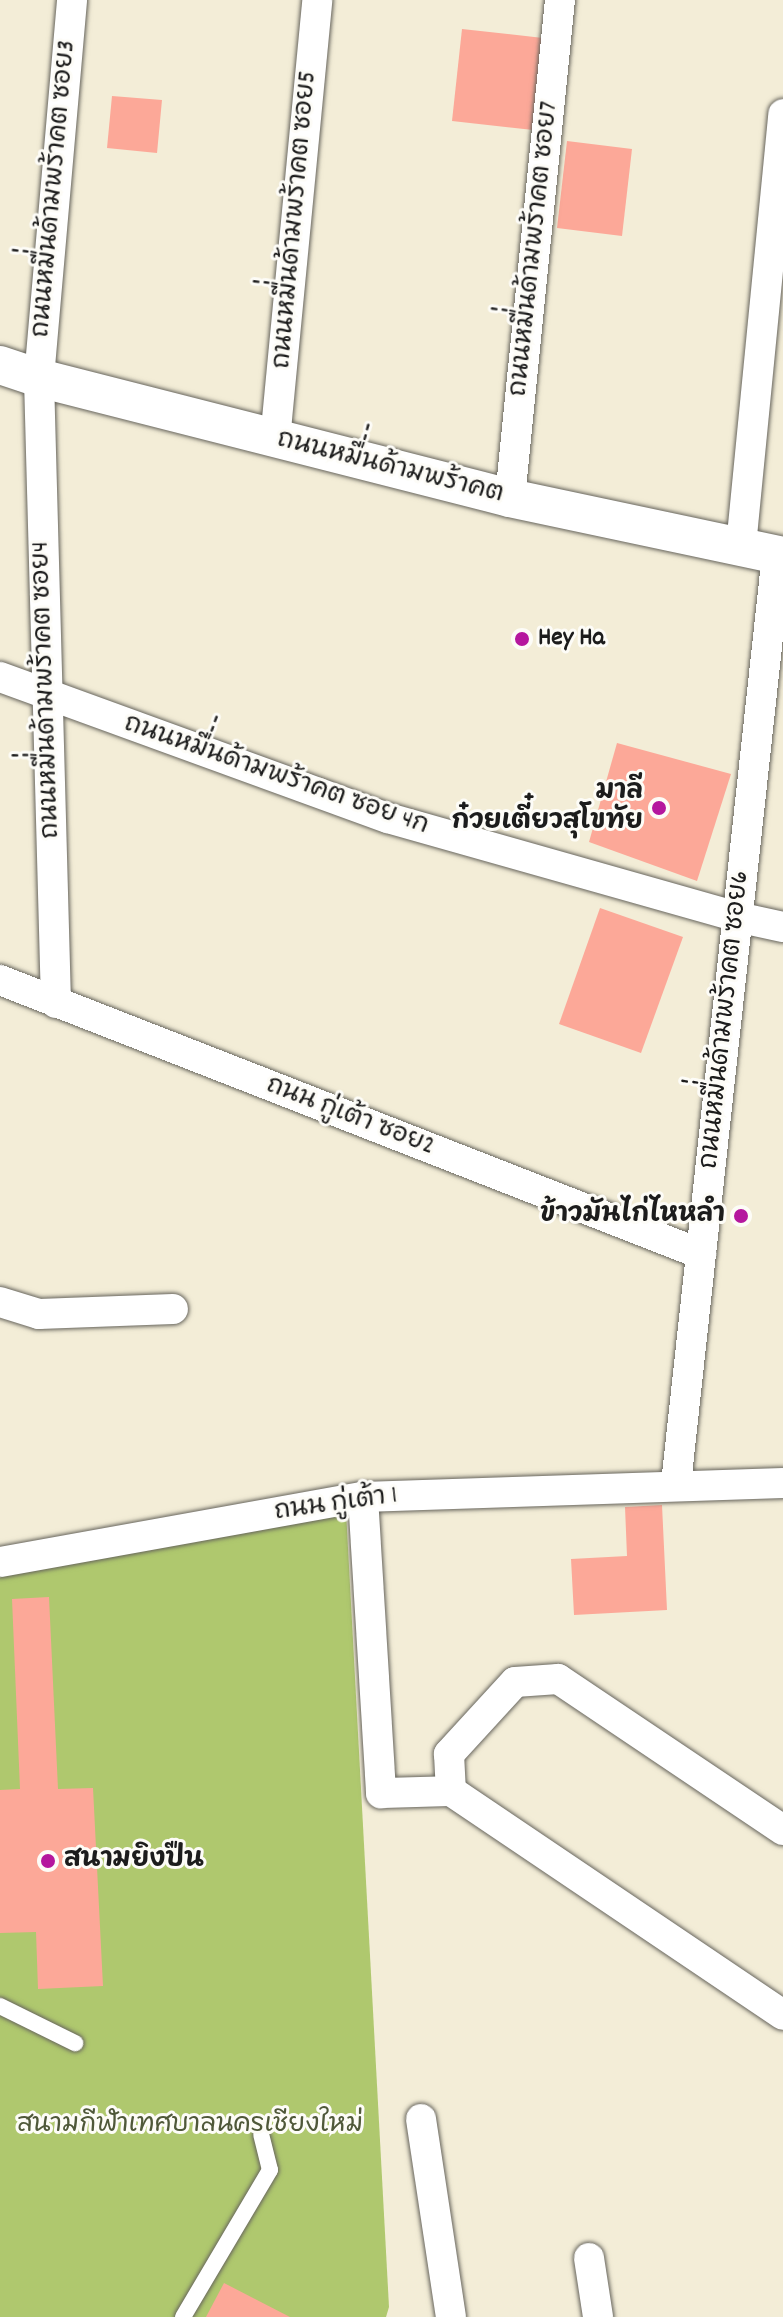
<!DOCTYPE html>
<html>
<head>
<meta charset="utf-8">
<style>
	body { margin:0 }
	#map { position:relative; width:783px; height:2317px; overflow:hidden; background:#f3edd7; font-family:Dekko,"Playpen Sans Thai",sans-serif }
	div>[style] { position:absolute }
	.green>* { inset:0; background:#afc86e }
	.building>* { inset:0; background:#fca898 }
	.roads { filter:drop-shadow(0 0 2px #67655d) drop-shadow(0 0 2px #67655d) }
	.service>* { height:16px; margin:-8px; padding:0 8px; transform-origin:8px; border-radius:8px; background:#fff }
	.minor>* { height:30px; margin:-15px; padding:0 15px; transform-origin:15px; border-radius:15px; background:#fff }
	.tertiary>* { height:38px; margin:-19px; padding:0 19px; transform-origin:19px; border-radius:19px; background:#fff }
	.dots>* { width:22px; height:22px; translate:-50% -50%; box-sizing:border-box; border:4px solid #fdfcf7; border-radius:50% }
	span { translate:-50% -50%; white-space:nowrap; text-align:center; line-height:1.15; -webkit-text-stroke:6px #fdfcf7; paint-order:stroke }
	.street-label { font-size:26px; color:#1c1c1c }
	.poi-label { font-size:26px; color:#1c1c1c; font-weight:700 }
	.left { translate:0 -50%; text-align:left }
	.right { translate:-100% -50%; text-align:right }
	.park-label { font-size:26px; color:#4f5839 }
</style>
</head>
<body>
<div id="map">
	<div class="green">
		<div style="clip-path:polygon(346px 1511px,389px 2307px,386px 2317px,0 2317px,0 1572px)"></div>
	</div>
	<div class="building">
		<div style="clip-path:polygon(462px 29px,543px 38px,533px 130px,452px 121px)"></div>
		<div style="clip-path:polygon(112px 96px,162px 100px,157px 153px,107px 148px)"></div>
		<div style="clip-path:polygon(567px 141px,632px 149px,622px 236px,557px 228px)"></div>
		<div style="clip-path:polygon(617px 743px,731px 774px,697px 881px,589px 842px)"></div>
		<div style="clip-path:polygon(600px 908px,683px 937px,641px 1053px,559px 1024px)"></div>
		<div style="clip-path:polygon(662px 1505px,667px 1610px,574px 1615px,571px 1559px,627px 1556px,625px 1507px)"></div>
		<div style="clip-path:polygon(49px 1597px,58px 1789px,93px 1788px,103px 1986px,38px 1989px,36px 1932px,0 1933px,0 1790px,20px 1789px,12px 1599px)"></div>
		<div style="clip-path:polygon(224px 2283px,290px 2317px,206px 2317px)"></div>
	</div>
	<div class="roads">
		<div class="service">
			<div style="left:0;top:2006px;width:84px;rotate:26.3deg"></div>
			<div style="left:183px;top:2317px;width:171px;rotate:-59.4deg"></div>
			<div style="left:270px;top:2170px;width:36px;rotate:-104deg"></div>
		</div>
		<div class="minor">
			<div style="left:275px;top:440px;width:442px;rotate:-84.5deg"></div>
			<div style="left:510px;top:498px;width:501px;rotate:-84.27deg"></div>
			<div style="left:741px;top:546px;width:434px;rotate:-84.4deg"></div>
			<div style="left:0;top:677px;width:413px;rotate:20deg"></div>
			<div style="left:388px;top:818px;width:363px;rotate:15.8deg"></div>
			<div style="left:737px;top:917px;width:47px;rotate:12.3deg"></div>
			<div style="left:0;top:980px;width:753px;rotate:21.35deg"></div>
			<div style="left:56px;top:1003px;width:625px;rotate:-91.56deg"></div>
			<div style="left:39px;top:378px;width:379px;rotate:-85deg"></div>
			<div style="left:0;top:1302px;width:41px;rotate:17.1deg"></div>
			<div style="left:39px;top:1314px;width:134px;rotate:-2.1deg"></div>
			<div style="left:676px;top:1484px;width:934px;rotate:-83.8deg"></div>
			<div style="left:363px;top:1497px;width:297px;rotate:86.5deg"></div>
			<div style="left:381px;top:1793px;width:70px;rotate:-1.6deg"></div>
			<div style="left:0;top:1562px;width:369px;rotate:-10.2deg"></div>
			<div style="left:363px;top:1497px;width:420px;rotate:-1.9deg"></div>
			<div style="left:783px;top:1830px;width:271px;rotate:-146.1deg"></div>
			<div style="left:558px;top:1679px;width:43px;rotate:176deg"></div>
			<div style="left:515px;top:1682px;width:98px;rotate:132.5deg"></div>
			<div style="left:449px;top:1754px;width:37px;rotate:87deg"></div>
			<div style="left:451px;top:1791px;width:400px;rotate:34deg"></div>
			<div style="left:421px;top:2119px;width:200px;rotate:81.4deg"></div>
			<div style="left:589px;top:2258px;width:60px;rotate:81.3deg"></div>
		</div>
		<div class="tertiary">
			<div style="left:0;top:365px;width:41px;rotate:18.4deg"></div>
			<div style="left:39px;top:378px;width:486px;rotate:14.3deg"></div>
			<div style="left:510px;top:498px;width:279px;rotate:12deg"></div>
		</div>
	</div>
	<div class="dots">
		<div style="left:522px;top:639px;background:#b5179e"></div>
		<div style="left:659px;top:808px;background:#b5179e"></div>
		<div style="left:741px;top:1216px;background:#b5179e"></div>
		<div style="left:48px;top:1861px;background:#b5179e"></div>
	</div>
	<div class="street-label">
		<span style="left:55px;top:189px;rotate:-85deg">ถนนหมื่่นด้ามพร้าคต ซอย3</span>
		<span style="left:296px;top:220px;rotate:-85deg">ถนนหมื่่นด้ามพร้าคต ซอย5</span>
		<span style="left:535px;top:249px;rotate:-84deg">ถนนหมื่่นด้ามพร้าคต ซอย7</span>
		<span style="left:390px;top:468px;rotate:14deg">ถนนหมื่่นด้ามพร้าคต</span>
		<span style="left:47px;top:690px;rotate:-92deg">ถนนหมื่่นด้ามพร้าคต ซอย4</span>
		<span style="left:276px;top:776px;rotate:19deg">ถนนหมื่่นด้ามพร้าคต ซอย 4ก</span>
		<span style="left:726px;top:1020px;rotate:-84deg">ถนนหมื่่นด้ามพร้าคต ซอย6</span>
		<span style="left:350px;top:1117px;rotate:21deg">ถนน กู่เต้า ซอย2</span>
		<span style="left:336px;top:1505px;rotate:-8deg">ถนน กู่เต้า 1</span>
	</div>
	<div class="poi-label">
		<span class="left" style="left:538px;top:639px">Hey Ha</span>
		<span class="right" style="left:643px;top:808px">มาลี<br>ก๋วยเตี๋ยวสุโขทัย</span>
		<span class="right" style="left:725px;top:1216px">ข้าวมันไก่ไหหลำ</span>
		<span class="left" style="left:64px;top:1861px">สนามยิงปืน</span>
	</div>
	<div class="park-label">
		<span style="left:190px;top:2126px">สนามกีฬาเทศบาลนครเชียงใหม่</span>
	</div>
</div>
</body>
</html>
